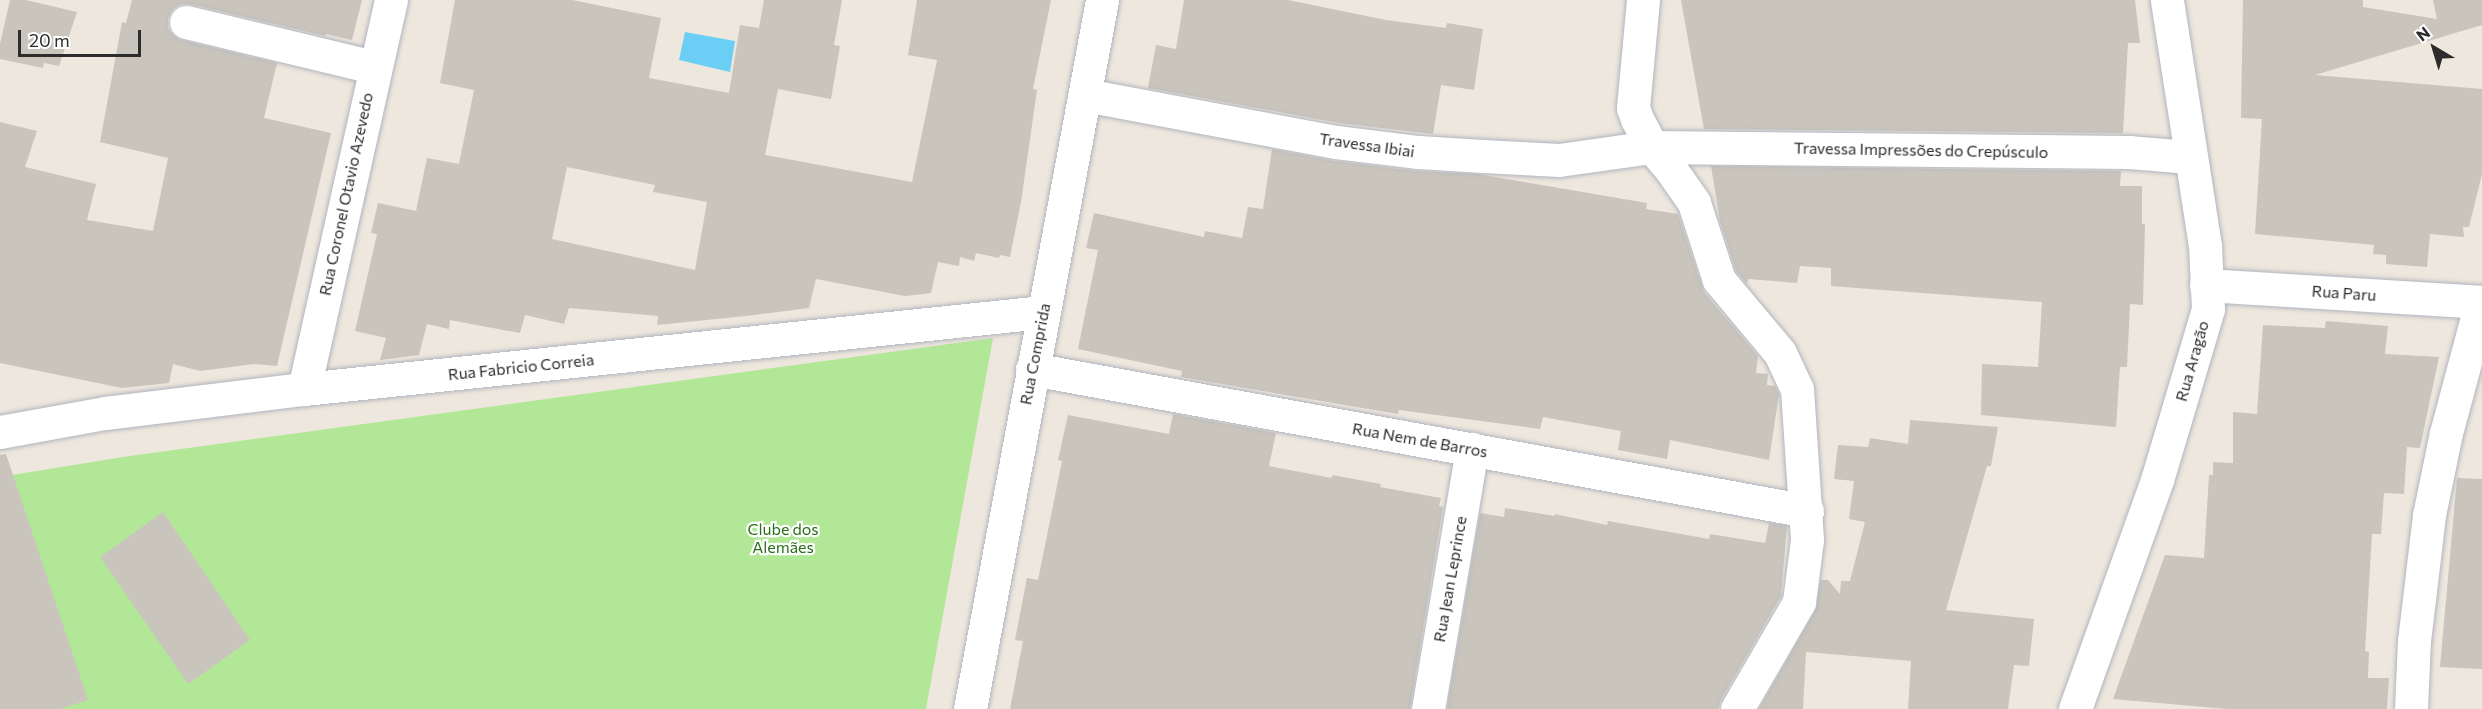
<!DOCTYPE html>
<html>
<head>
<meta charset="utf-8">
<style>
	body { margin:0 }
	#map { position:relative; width:2482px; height:709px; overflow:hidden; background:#eee7dd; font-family:Commissioner,sans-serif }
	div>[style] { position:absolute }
	.green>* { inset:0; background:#b2e797 }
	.water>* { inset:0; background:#6bcff5 }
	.building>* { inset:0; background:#c9c5bc }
	.roads { filter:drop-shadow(0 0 2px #b1b4c0) drop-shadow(0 0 2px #b1b4c0) }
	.minor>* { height:33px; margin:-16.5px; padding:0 16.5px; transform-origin:16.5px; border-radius:16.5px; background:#fff }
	span { translate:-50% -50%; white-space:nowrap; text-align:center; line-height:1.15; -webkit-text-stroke:4.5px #fff; paint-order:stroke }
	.street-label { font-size:16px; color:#2c2c2c }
	.park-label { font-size:16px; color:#286e17 }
	.north { position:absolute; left:2404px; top:18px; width:60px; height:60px; -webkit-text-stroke:4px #fff; paint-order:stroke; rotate:322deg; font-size:16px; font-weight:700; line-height:24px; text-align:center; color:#2c2c2c }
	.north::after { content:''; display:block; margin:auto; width:21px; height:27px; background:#2c2c2c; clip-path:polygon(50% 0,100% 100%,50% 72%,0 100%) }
	.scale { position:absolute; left:18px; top:30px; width:123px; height:27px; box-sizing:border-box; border:3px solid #2c2c2c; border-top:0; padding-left:8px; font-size:18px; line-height:21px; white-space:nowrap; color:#2c2c2c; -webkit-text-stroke:4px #fff; paint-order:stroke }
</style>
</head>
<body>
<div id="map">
	<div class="green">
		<div style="clip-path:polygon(993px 338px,926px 709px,0 709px,0 477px,123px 457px)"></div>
	</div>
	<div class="water">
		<div style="clip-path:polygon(685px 32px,735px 41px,730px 72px,679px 60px)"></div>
	</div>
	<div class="building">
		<div style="clip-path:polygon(10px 0,26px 0,77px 12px,59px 66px,44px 63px,43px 68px,0 59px,0 44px)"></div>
		<div style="clip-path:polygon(132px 0,362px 0,352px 40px,326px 34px,325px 36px,190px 4px,181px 4px,173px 9px,168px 18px,168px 28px,173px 35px,181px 40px,277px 63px,264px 118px,331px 133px,277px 366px,254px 364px,200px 371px,173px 364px,169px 383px,122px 388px,0 363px,0 122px,37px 131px,25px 167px,96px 184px,87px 220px,153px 231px,168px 158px,100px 142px,122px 22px,126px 23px)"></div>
		<div style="clip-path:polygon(evenodd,455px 0,572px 0,661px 18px,649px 78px,729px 93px,740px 25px,759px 28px,764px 0,842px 0,834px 45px,840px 46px,831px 99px,778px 89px,765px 155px,912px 182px,937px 60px,908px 55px,917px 0,1051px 0,1033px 89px,1037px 90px,1021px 202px,1010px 257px,1000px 255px,999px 258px,976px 253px,974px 261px,960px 257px,959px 266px,938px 262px,931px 293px,905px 296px,816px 279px,809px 308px,746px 316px,657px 325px,658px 316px,569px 308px,564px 324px,525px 315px,520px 333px,450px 320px,449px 329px,427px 324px,419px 355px,380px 360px,386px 338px,355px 331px,377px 234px,371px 233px,378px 203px,416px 211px,427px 158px,459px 164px,474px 90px,440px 83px,455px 0,567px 167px,655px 185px,653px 192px,707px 202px,695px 270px,552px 239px,567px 167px)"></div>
		<div style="clip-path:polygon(1184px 0,1288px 0,1386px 20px,1446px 28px,1447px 23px,1483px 29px,1474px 90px,1441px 85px,1433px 134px,1339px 123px,1148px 88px,1156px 45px,1176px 49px)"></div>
		<div style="clip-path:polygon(1681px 0,2135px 0,2140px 43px,2128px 43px,2123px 133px,1704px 129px)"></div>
		<div style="clip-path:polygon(2243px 0,2363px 0,2363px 7px,2437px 19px,2433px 0,2482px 0,2482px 25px,2315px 75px,2482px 89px,2482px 174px,2469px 227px,2463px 227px,2464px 237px,2430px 234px,2427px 267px,2386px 264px,2386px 255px,2373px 254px,2374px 245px,2255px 234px,2262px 119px,2241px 118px)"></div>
		<div style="clip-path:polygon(1272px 149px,1334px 161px,1416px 171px,1477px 174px,1647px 203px,1646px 209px,1678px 214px,1704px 292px,1758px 356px,1756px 373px,1768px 374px,1767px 385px,1775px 386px,1779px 394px,1769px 460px,1670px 440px,1667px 459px,1618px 450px,1621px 431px,1543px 417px,1540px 429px,1399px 410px,1398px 414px,1181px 377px,1182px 371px,1078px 349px,1098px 250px,1086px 248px,1094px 213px,1204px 237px,1205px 231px,1242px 238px,1248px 207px,1263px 209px)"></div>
		<div style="clip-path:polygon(1711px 166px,2121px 171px,2120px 186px,2142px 186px,2142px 224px,2145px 224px,2143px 305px,2130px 304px,2127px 367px,2120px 367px,2116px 427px,1981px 415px,1982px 364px,2038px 367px,2042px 302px,1831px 286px,1831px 268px,1800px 266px,1797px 283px,1748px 279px,1747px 284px,1736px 271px,1720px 221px)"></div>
		<div style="clip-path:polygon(2326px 321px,2388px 326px,2385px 354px,2439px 357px,2420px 448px,2407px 447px,2404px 494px,2384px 493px,2381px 534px,2372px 534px,2365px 651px,2369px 652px,2368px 678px,2389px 678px,2387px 709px,2227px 709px,2113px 699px,2165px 555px,2204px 558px,2209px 475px,2213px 475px,2213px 462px,2233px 463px,2233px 412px,2257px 414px,2263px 325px,2325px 328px)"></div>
		<div style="clip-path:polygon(1173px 414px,1276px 433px,1269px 466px,1332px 478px,1332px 475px,1381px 484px,1380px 487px,1441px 498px,1439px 506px,1443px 507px,1410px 709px,1010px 709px,1023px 641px,1015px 640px,1027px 578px,1038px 580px,1062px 461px,1058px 460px,1068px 415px,1169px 434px)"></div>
		<div style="clip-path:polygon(1910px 420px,1998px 427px,1991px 466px,1987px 466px,1946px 610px,2034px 619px,2029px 666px,2014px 665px,2008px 709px,1908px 709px,1911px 661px,1806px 652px,1803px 709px,1759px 709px,1815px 611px,1821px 580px,1828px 580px,1840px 594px,1841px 581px,1850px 581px,1865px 522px,1849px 519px,1854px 481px,1834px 479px,1838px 445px,1868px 447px,1870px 438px,1908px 444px)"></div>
		<div style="clip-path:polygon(6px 454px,88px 700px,60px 709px,0 709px,0 455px)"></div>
		<div style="clip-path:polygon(2457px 478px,2482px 479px,2482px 669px,2440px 667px)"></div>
		<div style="clip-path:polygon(1505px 508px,1555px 516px,1555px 514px,1607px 525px,1608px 521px,1709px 539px,1710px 534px,1765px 543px,1769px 523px,1787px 526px,1781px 596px,1721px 700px,1718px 709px,1447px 709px,1480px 513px,1504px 517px)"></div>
		<div style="clip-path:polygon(163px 512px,250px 640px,188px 684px,100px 557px)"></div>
	</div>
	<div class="roads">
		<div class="minor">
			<div style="left:1643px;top:0;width:108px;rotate:95.3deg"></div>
			<div style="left:1633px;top:108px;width:12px;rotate:70deg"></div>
			<div style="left:1637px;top:119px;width:32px;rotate:62deg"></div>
			<div style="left:1652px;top:147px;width:31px;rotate:50deg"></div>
			<div style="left:1672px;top:171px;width:39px;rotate:55deg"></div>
			<div style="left:1694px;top:203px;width:81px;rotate:72deg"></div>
			<div style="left:1719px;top:280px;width:95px;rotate:50.1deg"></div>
			<div style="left:1780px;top:353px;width:40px;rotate:65deg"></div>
			<div style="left:1797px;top:389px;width:151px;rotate:86.2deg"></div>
			<div style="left:1807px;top:540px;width:63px;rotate:97.4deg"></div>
			<div style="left:1799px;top:602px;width:124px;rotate:120.1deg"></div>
			<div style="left:186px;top:22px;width:193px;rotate:13.5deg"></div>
			<div style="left:1085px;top:95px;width:255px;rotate:10.6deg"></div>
			<div style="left:1336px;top:142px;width:83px;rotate:7deg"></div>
			<div style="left:1418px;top:152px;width:65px;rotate:3.5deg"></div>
			<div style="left:1483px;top:156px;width:76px;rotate:3deg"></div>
			<div style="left:1559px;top:160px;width:94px;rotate:-8deg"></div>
			<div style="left:1652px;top:147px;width:477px;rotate:0.6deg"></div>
			<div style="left:2129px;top:152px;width:60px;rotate:4.8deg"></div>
			<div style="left:2206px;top:285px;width:277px;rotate:3.5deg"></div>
			<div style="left:1032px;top:369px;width:788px;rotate:10.38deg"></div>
			<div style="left:304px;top:389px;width:399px;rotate:-77.4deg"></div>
			<div style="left:0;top:432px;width:107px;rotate:-10.3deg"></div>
			<div style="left:105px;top:413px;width:200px;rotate:-6.9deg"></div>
			<div style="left:304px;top:389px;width:743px;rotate:-5.95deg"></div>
			<div style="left:970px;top:709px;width:721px;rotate:-79.45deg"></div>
			<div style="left:1428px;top:709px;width:264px;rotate:-80.4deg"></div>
			<div style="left:2075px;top:709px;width:243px;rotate:-70.3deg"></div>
			<div style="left:2157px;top:480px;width:178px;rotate:-73.4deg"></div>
			<div style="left:2208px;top:309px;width:63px;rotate:-92.7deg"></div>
			<div style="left:2205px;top:246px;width:249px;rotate:-98.8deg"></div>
			<div style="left:2411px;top:709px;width:68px;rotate:-87.5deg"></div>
			<div style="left:2414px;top:641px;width:127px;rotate:-83.2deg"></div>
			<div style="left:2429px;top:515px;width:84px;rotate:-78.3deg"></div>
			<div style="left:2446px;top:433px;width:136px;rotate:-75deg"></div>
		</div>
	</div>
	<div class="street-label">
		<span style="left:1367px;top:145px;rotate:8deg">Travessa Ibiai</span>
		<span style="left:1921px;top:150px;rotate:1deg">Travessa Impressões do Crepúsculo</span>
		<span style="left:346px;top:194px;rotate:-78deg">Rua Coronel Otavio Azevedo</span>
		<span style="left:2344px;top:293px;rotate:4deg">Rua Paru</span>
		<span style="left:1035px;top:354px;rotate:-79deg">Rua Comprida</span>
		<span style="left:2192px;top:361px;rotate:-74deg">Rua Aragão</span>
		<span style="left:521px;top:367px;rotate:-6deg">Rua Fabricio Correia</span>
		<span style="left:1420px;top:440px;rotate:10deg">Rua Nem de Barros</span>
		<span style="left:1450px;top:579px;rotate:-80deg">Rua Jean Leprince</span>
	</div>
	<div class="park-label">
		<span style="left:783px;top:538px">Clube dos<br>Alemães</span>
	</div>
	<div class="north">N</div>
	<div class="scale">20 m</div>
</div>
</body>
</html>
